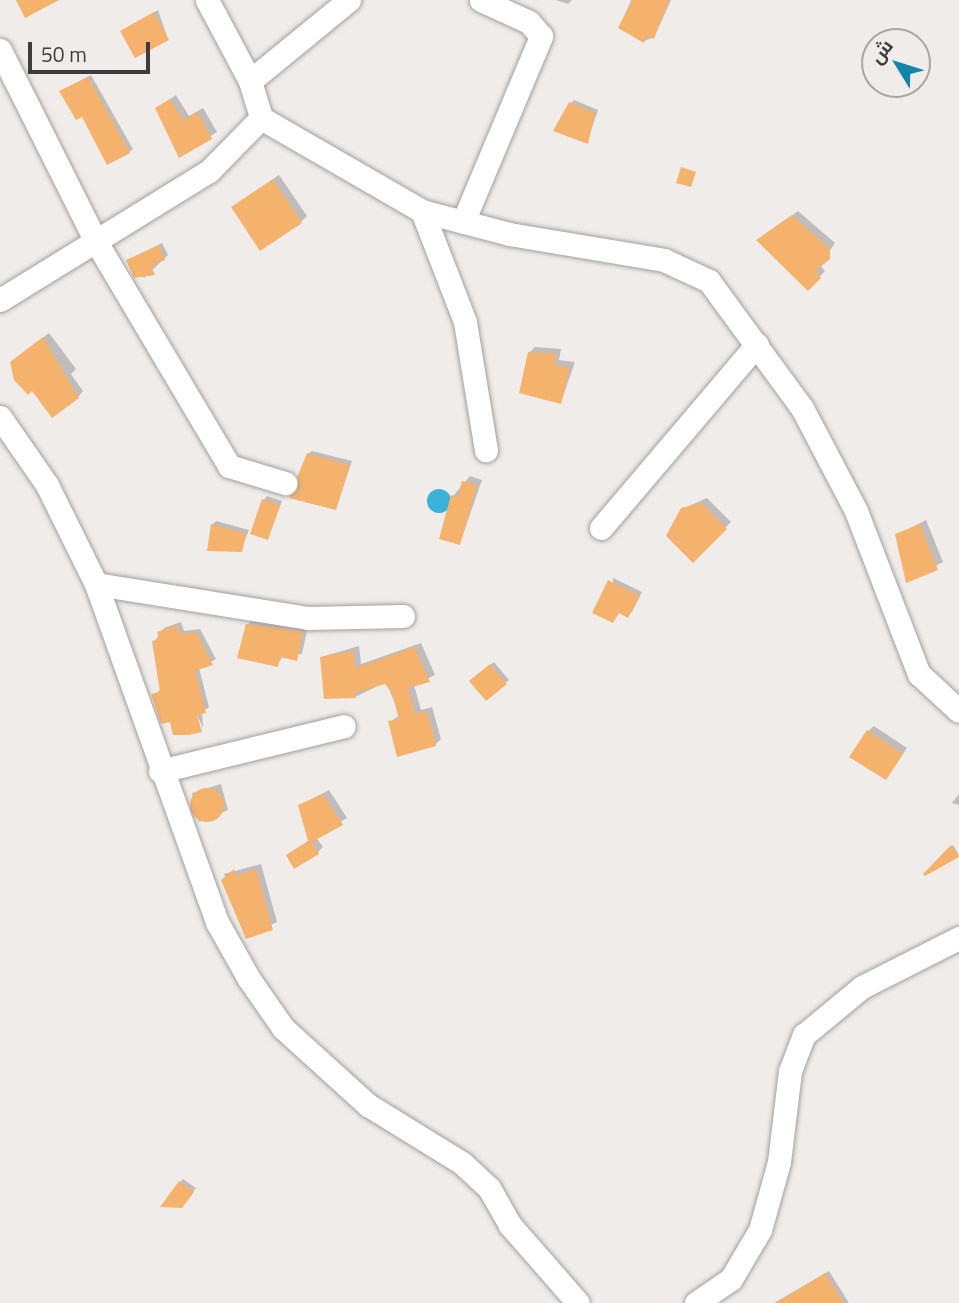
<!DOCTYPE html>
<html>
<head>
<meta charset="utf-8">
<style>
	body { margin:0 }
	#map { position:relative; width:959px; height:1303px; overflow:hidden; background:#efecea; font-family:"Titillium Web",Cairo,sans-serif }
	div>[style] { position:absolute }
	.water>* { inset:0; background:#3bb2d9 }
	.round { border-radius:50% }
	.shadow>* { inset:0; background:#0003 }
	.building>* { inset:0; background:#f4b26c }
	.roads { filter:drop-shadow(0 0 2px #a3a09f) drop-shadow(0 0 2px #a3a09f) }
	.minor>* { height:23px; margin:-11.5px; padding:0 11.5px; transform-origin:11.5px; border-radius:11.5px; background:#fff }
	span { translate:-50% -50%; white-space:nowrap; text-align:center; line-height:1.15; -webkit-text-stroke:6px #efecea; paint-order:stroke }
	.north { position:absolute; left:861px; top:28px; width:70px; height:70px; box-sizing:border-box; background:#efecea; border:2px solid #a8a6a4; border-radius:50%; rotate:308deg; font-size:19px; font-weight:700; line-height:28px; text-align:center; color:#3e3c3c }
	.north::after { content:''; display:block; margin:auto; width:24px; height:32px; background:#1385ab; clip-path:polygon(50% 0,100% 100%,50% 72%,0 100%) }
	.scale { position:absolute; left:28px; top:42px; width:122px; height:32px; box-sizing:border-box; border:4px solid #3e3c3c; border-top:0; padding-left:9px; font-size:21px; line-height:24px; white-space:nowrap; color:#3e3c3c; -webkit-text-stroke:5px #efecea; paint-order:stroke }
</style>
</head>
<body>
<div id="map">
	<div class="water">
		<div class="round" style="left:427px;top:489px;width:24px;height:24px"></div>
	</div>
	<div class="shadow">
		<div style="clip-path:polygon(556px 0,572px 0,568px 4px)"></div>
		<div style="clip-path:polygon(631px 0,671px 0,654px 37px,644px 41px,620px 27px)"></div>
		<div style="clip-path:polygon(158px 10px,168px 39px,122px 31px,126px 28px)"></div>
		<div style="clip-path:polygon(91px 75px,133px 149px,129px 152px,61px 91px)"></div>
		<div style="clip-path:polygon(176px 95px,189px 116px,203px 108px,217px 132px,180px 156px,157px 108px)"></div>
		<div style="clip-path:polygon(574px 100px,598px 110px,587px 142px,571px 103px)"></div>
		<div style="clip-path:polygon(279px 175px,307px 216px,301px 222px,233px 207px)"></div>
		<div style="clip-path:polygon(798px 211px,835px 243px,820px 265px,825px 271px,808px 289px,759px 240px)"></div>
		<div style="clip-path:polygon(162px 243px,168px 255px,144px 278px,128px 260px)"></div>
		<div style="clip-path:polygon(49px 333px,76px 369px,71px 374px,83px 391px,78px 397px,11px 362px)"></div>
		<div style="clip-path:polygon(535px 347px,561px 349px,559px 360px,575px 362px,561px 402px,529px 353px)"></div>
		<div style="clip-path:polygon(312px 451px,352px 461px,336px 508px,308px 454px)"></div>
		<div style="clip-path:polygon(470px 476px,482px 480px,460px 543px,453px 496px)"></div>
		<div style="clip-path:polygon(267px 496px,282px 501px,268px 538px,264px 500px)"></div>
		<div style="clip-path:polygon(707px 498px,731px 522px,693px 560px,682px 509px)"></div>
		<div style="clip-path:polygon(926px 520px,943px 562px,907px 580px,897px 535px)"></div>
		<div style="clip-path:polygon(216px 521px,249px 530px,241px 550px,212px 525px)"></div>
		<div style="clip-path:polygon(613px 578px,642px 592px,632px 612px,620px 612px,613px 621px)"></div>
		<div style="clip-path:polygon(253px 619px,308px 626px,302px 654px,283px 656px,277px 665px,247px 625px)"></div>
		<div style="clip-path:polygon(181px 622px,184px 631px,200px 629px,216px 659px,199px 668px,209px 707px,202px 712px,203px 728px,193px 707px,201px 730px,171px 720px,153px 695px,162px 689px,154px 642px,164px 628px)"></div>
		<div style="clip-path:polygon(421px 643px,435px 675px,414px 685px,421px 710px,432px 707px,441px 739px,435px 745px,390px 722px,400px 715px,386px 682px,355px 697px,321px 657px,359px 646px,361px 664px)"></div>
		<div style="clip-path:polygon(494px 662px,509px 680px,487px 699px,475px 677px)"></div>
		<div style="clip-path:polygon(874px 726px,907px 748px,886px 778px,868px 731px)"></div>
		<div style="clip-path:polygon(221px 784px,228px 810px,199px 822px,192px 793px)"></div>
		<div style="clip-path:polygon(329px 790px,347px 818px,316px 837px,323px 847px,318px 852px,288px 856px,310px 840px,300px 805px)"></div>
		<div style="clip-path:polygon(959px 794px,959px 805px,952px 803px)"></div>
		<div style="clip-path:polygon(953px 845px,959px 855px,926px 873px,952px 846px)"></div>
		<div style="clip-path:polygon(261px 864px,277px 922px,248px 936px,224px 874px)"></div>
		<div style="clip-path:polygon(183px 1179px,196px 1188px,185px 1202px,180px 1182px)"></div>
		<div style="clip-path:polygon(829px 1271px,849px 1303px,774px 1303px)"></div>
	</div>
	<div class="building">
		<div style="clip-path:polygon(16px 0,59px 0,25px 18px)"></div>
		<div style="clip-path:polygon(632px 0,669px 0,654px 39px,646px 36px,644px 43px,618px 28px)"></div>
		<div style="clip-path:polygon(154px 12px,169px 40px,135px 58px,120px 31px)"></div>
		<div style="clip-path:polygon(88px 77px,130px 153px,107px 165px,82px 117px,76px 120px,59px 91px)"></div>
		<div style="clip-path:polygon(170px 99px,183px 120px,197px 112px,212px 139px,179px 158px,155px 108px)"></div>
		<div style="clip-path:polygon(569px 102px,595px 113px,588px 144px,553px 131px)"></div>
		<div style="clip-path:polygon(681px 167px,696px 172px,691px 187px,676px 183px)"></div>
		<div style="clip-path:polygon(273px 179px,302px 223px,260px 251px,231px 207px)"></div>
		<div style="clip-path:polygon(792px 215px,830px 249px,830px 259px,815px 271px,821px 278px,808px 291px,756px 240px)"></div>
		<div style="clip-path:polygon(159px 245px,165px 260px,151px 266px,155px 275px,134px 278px,126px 260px)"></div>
		<div style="clip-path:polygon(43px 337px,79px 398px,52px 418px,32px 391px,28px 395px,14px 380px,10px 362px)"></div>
		<div style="clip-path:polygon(528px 352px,557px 354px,554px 365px,570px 368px,561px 404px,519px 393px)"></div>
		<div style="clip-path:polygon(307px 453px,350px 465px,336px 510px,289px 498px)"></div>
		<div style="clip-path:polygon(462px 481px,477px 485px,460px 545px,439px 539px,451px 495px,458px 497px)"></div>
		<div style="clip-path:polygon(262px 499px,280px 505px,268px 540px,250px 534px)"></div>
		<div style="clip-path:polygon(701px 503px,727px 529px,693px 563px,666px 536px,681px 508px)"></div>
		<div style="clip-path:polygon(211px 524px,246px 534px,242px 552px,207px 551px)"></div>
		<div style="clip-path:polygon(920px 524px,938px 570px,906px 583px,895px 534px)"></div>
		<div style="clip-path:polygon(608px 580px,640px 596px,628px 618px,619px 613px,613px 623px,592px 613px)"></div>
		<div style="clip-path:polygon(246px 624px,303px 631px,297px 661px,280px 657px,278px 667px,237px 658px)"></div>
		<div style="clip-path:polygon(177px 625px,180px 634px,196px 632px,213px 665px,195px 671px,206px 713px,197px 715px,202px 732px,189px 735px,173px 735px,170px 722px,161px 724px,151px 694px,160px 692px,152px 641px,159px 639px,157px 632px)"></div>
		<div style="clip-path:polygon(414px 647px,430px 682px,408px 688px,415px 714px,427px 711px,436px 746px,397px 757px,388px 721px,399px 719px,392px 693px,385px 684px,355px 693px,356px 698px,324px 699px,320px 657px,353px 651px,356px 668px)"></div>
		<div style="clip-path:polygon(490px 664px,507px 684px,486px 701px,469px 681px)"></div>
		<div style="clip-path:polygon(867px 730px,903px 754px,886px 780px,849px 757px)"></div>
		<div class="round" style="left:190px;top:788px;width:34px;height:34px"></div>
		<div style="clip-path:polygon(323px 794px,343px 825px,312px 842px,319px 854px,294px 869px,286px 855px,308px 841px,298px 805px)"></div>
		<div style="clip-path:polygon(951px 845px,959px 857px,925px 876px,923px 874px)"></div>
		<div style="clip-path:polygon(234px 869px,236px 876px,256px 869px,273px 930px,246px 939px,221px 880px)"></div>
		<div style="clip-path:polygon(179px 1181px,194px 1192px,182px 1208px,160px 1207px)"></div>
		<div style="clip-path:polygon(825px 1273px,844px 1303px,776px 1303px,804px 1286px)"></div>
	</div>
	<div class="roads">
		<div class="minor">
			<div style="left:207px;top:0;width:92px;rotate:62deg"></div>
			<div style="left:250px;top:81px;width:39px;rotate:73deg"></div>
			<div style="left:261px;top:118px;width:186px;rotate:30deg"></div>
			<div style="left:422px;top:211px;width:119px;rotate:68.8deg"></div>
			<div style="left:465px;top:322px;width:130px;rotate:80.7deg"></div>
			<div style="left:0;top:50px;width:212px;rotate:63.4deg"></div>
			<div style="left:95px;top:240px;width:263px;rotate:59.3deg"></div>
			<div style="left:229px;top:466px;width:59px;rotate:16.9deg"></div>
			<div style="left:250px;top:81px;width:128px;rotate:-39.3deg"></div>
			<div style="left:422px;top:211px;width:90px;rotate:14.8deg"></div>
			<div style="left:509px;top:234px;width:157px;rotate:9.5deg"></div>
			<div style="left:664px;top:260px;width:50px;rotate:25deg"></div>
			<div style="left:709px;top:281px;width:157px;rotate:53.8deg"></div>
			<div style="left:802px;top:408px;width:116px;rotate:62.3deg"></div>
			<div style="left:856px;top:511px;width:175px;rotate:68.9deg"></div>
			<div style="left:919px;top:674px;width:54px;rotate:42.8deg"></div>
			<div style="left:463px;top:222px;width:202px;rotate:-67.2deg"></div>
			<div style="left:541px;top:36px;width:18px;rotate:-131deg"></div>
			<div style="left:529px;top:22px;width:53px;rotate:-155.4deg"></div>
			<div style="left:0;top:300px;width:246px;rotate:-31.7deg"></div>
			<div style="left:209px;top:171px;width:74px;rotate:-45.5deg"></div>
			<div style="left:0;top:417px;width:83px;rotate:55.3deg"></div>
			<div style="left:47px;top:485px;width:110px;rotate:63.7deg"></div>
			<div style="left:96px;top:584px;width:215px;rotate:9.1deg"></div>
			<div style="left:308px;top:618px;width:95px;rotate:-1.2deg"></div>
			<div style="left:601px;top:528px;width:241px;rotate:-49.7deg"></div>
			<div style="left:96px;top:584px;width:359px;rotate:70.3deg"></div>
			<div style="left:217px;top:922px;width:65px;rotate:60.7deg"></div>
			<div style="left:249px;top:979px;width:60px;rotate:55.2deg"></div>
			<div style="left:283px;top:1028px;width:115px;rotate:42.2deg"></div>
			<div style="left:368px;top:1105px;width:110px;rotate:31.7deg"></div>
			<div style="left:462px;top:1163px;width:37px;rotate:43deg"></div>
			<div style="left:489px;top:1188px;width:43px;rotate:60.4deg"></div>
			<div style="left:510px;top:1225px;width:103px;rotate:48.9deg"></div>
			<div style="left:160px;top:771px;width:189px;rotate:-13.7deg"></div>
			<div style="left:696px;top:1303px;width:42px;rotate:-34.4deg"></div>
			<div style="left:731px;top:1279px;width:57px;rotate:-59.4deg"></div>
			<div style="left:760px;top:1230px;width:71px;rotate:-74.4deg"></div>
			<div style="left:779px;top:1162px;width:92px;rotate:-83.1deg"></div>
			<div style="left:790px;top:1071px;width:39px;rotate:-69deg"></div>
			<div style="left:804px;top:1035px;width:75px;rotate:-39.6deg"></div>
			<div style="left:862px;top:987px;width:109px;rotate:-26.8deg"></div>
		</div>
	</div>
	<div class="north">ش</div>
	<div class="scale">50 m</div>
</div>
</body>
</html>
